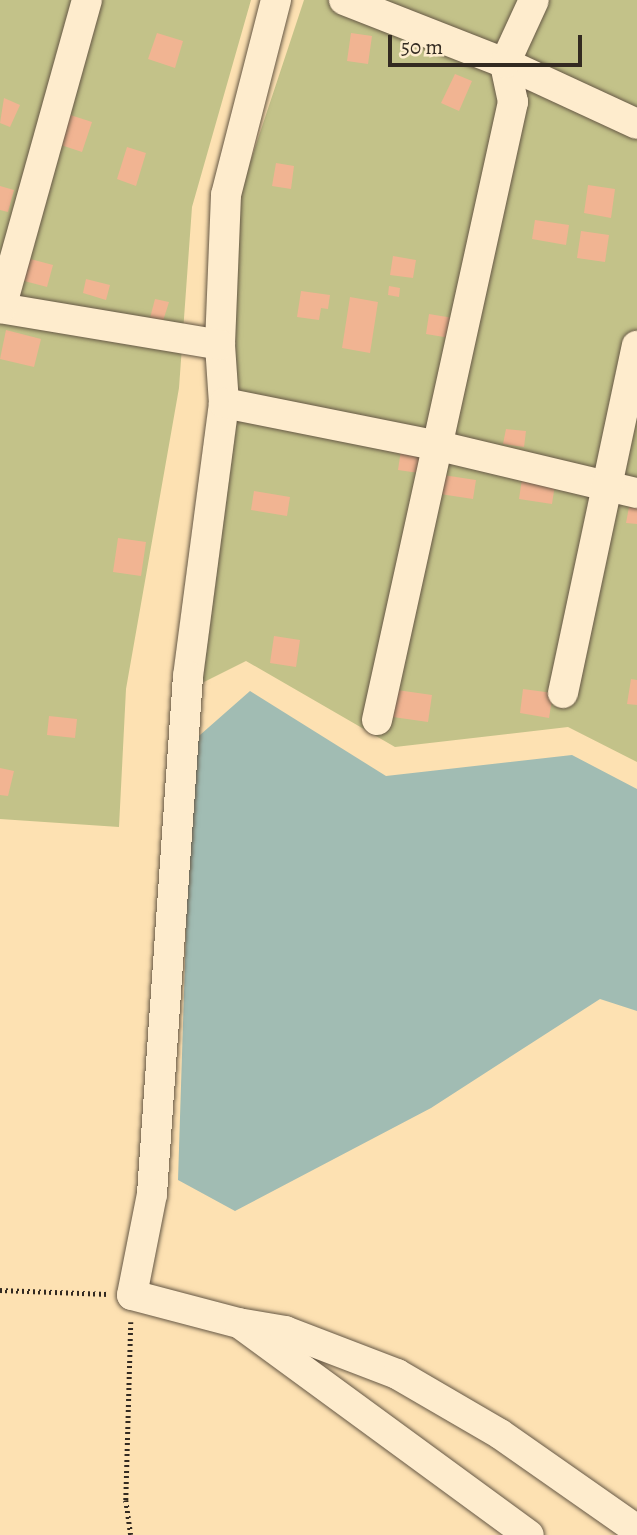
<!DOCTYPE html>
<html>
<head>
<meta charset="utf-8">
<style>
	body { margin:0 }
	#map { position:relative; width:637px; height:1535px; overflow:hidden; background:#fde1b2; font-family:Alegreya,serif }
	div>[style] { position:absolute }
	.green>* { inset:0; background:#c3c289 }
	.water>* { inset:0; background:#a1bcb3 }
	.building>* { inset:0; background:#f1b492 }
	.path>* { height:4.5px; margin-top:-2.25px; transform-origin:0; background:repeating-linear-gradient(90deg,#332a21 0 2px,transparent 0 5.5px) }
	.roads { filter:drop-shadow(0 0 2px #665845) drop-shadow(0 0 2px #665845) }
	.minor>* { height:30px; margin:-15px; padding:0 15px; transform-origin:15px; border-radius:15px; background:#feeccd }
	span { translate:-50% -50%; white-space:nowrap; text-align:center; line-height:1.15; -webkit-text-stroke:5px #feeccd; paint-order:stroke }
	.scale { position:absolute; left:388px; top:35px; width:194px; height:32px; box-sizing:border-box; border:4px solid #332a21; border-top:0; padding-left:9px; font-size:21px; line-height:24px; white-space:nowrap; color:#332a21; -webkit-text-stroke:5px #feeccd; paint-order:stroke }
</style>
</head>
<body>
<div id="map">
	<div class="green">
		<div style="clip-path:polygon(0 0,251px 0,192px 207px,179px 388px,126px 689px,119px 827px,0 819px)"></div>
		<div style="clip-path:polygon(304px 0,637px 0,637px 762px,568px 727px,395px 747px,246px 661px,186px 691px,225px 512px,239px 196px)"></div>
	</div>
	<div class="water">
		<div style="clip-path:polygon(250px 691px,386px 776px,572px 755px,637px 789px,637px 1011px,600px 999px,431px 1108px,235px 1211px,178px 1180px,192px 742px)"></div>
	</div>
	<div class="building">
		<div style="clip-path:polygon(157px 33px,183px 41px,175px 68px,148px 59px)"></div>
		<div style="clip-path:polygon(351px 33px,372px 36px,368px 64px,347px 61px)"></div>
		<div style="clip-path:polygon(455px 74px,472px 81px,459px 111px,441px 103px)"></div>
		<div style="clip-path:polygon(4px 98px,20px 105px,10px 127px,0 123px)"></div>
		<div style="clip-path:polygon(61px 112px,92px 122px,82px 152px,52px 142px)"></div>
		<div style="clip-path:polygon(127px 147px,146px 153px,136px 186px,117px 179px)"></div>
		<div style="clip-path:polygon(276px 163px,294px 166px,291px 189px,272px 186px)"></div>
		<div style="clip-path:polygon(588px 185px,615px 189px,611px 218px,584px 213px)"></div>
		<div style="clip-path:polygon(0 186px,14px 190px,8px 212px,0 210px)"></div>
		<div style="clip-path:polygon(535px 220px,569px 225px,566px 245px,532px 239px)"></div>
		<div style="clip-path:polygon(581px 231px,609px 235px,605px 262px,577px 258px)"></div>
		<div style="clip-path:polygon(19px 256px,53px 265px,47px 287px,13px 278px)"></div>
		<div style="clip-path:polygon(393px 256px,416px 260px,413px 278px,390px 275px)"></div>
		<div style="clip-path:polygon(86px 279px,110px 285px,106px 300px,83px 293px)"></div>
		<div style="clip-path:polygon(389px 286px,400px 288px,399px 297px,388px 295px)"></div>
		<div style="clip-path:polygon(301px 291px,330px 295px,328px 309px,321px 308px,319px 320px,297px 317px)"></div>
		<div style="clip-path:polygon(350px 297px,378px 302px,370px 353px,342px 348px)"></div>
		<div style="clip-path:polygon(155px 299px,169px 302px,163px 321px,150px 318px)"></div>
		<div style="clip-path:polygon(429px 314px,459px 319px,456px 339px,426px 334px)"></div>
		<div style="clip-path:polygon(6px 330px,41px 339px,34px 367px,0 359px)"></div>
		<div style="clip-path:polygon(506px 429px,526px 431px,524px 447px,503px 444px)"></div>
		<div style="clip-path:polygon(401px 450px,428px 455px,426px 474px,398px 470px)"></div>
		<div style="clip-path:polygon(443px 475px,476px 480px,473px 499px,440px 494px)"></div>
		<div style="clip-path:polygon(522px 479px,555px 484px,552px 504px,519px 499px)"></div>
		<div style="clip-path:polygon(254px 491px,290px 497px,287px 516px,251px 510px)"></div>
		<div style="clip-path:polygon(629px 507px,637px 508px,637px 524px,626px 523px)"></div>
		<div style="clip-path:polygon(118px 538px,146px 542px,141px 576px,113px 572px)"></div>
		<div style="clip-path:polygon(274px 636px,300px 640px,296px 667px,270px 663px)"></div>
		<div style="clip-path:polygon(631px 679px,637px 680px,637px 705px,627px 704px)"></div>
		<div style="clip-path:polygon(523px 689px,553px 693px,549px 718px,520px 713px)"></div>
		<div style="clip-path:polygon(397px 690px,432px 695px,428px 722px,393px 717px)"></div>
		<div style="clip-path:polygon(49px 716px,77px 719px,75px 738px,47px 735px)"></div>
		<div style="clip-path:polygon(0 768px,14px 771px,8px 796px,0 795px)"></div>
	</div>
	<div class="path">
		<div style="left:0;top:1290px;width:108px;rotate:2.1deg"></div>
		<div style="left:131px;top:1322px;width:178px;rotate:91.6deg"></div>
		<div style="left:126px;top:1500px;width:35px;rotate:82deg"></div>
	</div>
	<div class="roads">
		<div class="minor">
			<div style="left:276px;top:0;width:201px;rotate:104.4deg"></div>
			<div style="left:226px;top:195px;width:150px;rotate:92.3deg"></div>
			<div style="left:220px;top:345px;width:58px;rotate:86.1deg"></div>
			<div style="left:224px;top:403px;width:275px;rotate:97.5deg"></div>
			<div style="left:188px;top:676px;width:519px;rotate:93.98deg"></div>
			<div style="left:152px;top:1194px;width:103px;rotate:101.2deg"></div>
			<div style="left:132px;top:1295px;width:111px;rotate:14.7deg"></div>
			<div style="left:239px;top:1323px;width:359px;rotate:36.2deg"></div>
			<div style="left:344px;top:0;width:173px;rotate:21.4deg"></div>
			<div style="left:505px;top:63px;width:145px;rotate:24.8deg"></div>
			<div style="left:0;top:308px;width:223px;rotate:9.5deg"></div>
			<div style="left:1px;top:308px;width:320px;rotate:-74.4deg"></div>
			<div style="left:224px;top:403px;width:219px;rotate:11.3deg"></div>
			<div style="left:439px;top:446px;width:204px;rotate:13.4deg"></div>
			<div style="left:563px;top:693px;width:355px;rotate:-78deg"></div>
			<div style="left:377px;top:720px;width:633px;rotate:-77.59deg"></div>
			<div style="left:513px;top:102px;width:40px;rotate:-102deg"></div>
			<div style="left:505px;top:63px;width:69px;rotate:-65.3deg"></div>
			<div style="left:244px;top:1324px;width:42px;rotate:9.7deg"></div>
			<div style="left:285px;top:1331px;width:120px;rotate:21deg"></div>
			<div style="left:397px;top:1374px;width:119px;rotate:30.2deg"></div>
			<div style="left:500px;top:1434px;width:167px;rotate:35deg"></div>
		</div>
	</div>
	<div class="scale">50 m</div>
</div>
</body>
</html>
